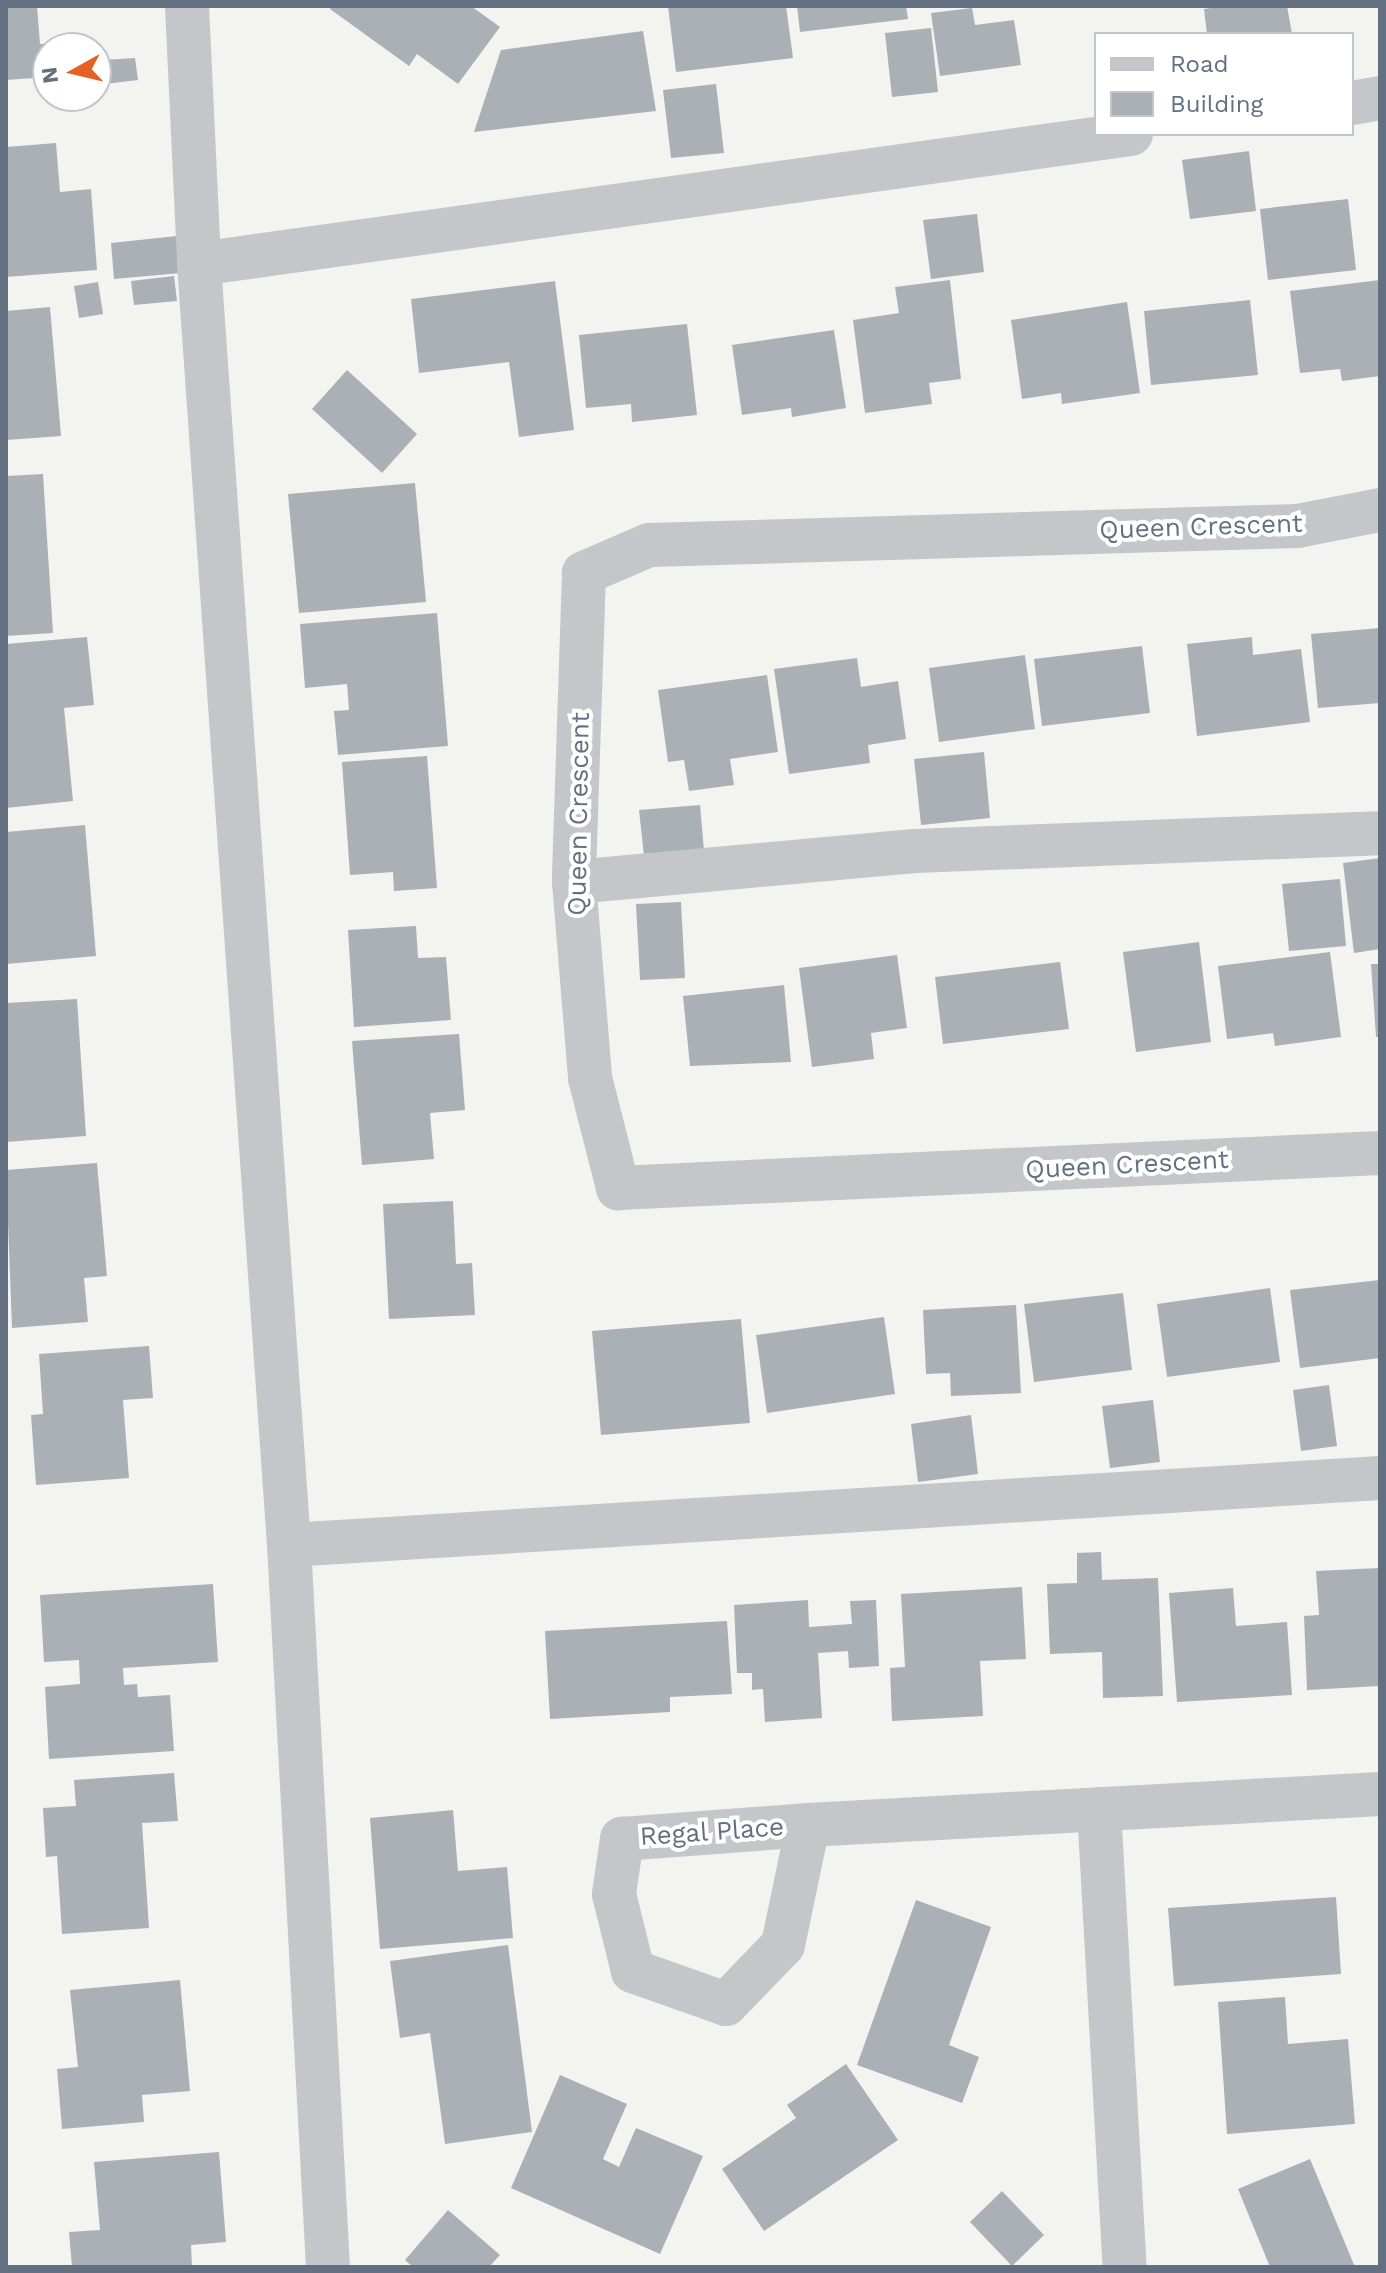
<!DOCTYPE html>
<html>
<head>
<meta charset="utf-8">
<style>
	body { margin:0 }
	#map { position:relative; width:1386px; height:2273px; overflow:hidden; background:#f3f4f0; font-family:"Work Sans",sans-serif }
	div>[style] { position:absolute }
	.building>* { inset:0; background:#aab0b6 }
	.minor>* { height:44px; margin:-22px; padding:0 22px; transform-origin:22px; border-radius:22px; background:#c4c6ca }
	span { translate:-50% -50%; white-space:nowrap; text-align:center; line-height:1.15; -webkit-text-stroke:8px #fff; paint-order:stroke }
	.street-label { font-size:26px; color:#637081 }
	.frame { position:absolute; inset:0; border:8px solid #637081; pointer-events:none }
	.legend { position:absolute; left:1094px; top:32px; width:260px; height:104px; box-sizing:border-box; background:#fff; border:2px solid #c1c6cd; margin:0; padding:10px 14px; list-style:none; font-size:24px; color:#637081 }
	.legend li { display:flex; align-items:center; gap:16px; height:40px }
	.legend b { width:40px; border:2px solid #c1c6cd }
	.north { position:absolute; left:32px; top:32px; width:80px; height:80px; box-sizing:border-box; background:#fff; border:2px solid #c1c6cd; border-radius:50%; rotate:262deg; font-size:22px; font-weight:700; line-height:32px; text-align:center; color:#637081 }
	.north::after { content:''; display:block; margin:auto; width:28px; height:36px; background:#e36221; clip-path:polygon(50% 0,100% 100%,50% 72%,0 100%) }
</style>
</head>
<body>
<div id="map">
	<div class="building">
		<div style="clip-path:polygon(6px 6px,37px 6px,40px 44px,79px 41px,80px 48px,48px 48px,48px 77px,6px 80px)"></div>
		<div style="clip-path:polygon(333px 6px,471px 6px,500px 27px,458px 84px,417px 54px,409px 66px,330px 9px)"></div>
		<div style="clip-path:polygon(668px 6px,786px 6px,793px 58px,676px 72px)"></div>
		<div style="clip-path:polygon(797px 6px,906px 6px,908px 19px,800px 32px)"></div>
		<div style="clip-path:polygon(1225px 6px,1287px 6px,1292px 34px,1207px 34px,1204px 9px)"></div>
		<div style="clip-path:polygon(972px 8px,975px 25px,1014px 20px,1021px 65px,940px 76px,931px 13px)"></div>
		<div style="clip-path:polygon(931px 28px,938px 92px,892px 97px,885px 33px)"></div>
		<div style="clip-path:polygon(643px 31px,656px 111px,474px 132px,501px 50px)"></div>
		<div style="clip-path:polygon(135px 58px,138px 80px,105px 84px,103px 60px)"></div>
		<div style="clip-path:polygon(716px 84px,724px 153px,671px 158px,663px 90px)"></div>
		<div style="clip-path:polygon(56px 143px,60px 192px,91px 189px,97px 270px,6px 277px,6px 147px)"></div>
		<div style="clip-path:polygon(1249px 151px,1256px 211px,1190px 219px,1182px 160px)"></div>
		<div style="clip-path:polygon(1348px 199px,1356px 270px,1268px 280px,1260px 209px)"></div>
		<div style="clip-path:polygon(977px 214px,984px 272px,931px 279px,923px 220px)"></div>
		<div style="clip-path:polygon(177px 236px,181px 273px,114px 279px,111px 243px)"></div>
		<div style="clip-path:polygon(174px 276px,177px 301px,134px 305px,131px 281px)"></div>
		<div style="clip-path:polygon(950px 280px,961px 379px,929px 383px,932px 404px,865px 413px,853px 320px,899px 313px,895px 287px)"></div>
		<div style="clip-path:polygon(1380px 280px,1380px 376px,1342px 381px,1340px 369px,1300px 373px,1290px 291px)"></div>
		<div style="clip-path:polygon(555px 281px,574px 430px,519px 437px,509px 362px,419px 373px,411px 299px)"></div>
		<div style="clip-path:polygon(98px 282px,103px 314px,79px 318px,74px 286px)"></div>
		<div style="clip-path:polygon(1250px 300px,1258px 375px,1151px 385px,1144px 311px)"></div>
		<div style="clip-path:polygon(1127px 302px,1140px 393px,1062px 404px,1061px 393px,1022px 399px,1011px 320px)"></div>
		<div style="clip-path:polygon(50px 307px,61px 436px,6px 440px,6px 311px)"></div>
		<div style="clip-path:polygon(687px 324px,697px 415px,632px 422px,631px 404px,586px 408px,579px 335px)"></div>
		<div style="clip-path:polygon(834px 330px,846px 408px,792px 417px,791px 408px,742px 415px,732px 345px)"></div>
		<div style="clip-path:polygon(347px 370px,417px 434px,382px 473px,312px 409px)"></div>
		<div style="clip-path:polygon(43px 474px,53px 633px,6px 636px,6px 476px)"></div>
		<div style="clip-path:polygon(415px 483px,426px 602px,299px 613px,288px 494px)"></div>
		<div style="clip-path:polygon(437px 613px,448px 746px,338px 755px,334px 711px,349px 710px,347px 684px,305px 688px,300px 624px)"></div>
		<div style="clip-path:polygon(1380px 628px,1380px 703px,1318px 708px,1311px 634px)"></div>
		<div style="clip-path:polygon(87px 637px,94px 705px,64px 708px,73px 801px,6px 808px,6px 644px)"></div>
		<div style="clip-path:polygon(1252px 637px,1253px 655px,1301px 649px,1310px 722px,1197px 736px,1187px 644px)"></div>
		<div style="clip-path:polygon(1142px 646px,1150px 713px,1042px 726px,1034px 659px)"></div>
		<div style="clip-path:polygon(1025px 655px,1035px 729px,939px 742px,929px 668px)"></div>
		<div style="clip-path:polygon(857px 658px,861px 687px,898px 681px,906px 739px,868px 745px,870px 763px,789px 774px,774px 669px)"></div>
		<div style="clip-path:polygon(767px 675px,778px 752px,730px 759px,734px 785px,689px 791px,684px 760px,668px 762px,658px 690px)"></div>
		<div style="clip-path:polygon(984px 752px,990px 818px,921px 825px,914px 759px)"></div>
		<div style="clip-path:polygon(427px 756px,437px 888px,394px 891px,393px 872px,350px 875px,342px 762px)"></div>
		<div style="clip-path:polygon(700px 805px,704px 851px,644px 856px,639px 810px)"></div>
		<div style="clip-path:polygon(85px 825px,96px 956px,6px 964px,6px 832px)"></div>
		<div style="clip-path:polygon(1380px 858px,1380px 949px,1354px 953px,1343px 863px)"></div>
		<div style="clip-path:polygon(1340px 879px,1346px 946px,1289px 951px,1282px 884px)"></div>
		<div style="clip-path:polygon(681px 902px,685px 978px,640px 980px,636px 904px)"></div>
		<div style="clip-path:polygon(416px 926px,418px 958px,446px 957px,451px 1020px,354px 1027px,348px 930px)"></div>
		<div style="clip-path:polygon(1199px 942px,1211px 1042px,1136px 1052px,1123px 952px)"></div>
		<div style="clip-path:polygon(1330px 952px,1341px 1037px,1275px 1046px,1273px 1033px,1227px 1039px,1218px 966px)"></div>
		<div style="clip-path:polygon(897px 955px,907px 1028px,871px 1033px,874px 1059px,812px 1067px,799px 968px)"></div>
		<div style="clip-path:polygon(1060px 962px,1069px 1029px,943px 1044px,935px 977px)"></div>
		<div style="clip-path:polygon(1371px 964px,1380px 964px,1380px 1037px,1376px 1037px)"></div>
		<div style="clip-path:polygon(784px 985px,791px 1062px,690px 1066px,683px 996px)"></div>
		<div style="clip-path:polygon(77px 999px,86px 1136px,6px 1142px,6px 1003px)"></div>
		<div style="clip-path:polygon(459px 1034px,465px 1110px,430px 1113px,434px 1159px,362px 1165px,352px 1041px)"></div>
		<div style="clip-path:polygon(97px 1163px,107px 1276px,84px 1278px,88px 1322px,12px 1328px,6px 1170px)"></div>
		<div style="clip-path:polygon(453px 1201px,456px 1264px,472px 1263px,475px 1315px,389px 1319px,383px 1204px)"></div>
		<div style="clip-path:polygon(1380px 1280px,1380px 1358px,1300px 1368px,1290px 1290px)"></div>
		<div style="clip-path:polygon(1270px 1288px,1280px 1362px,1167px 1377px,1157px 1304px)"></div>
		<div style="clip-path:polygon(1123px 1293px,1132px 1370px,1034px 1382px,1024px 1304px)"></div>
		<div style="clip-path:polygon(1016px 1305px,1021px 1393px,951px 1396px,950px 1373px,926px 1374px,923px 1310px)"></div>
		<div style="clip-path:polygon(884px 1317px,895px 1394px,767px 1413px,756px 1335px)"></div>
		<div style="clip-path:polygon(741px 1319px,750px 1423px,601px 1435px,592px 1331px)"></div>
		<div style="clip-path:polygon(149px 1346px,153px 1398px,123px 1400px,129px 1478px,36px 1485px,31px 1415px,43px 1414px,39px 1354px)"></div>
		<div style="clip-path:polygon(1329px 1385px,1337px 1446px,1301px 1451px,1293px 1390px)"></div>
		<div style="clip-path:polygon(1153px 1400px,1160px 1462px,1110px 1468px,1102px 1406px)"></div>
		<div style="clip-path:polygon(971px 1415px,978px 1474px,918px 1482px,911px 1424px)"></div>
		<div style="clip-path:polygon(1101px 1552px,1102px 1580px,1158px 1578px,1163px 1696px,1103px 1698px,1102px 1652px,1050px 1654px,1047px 1584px,1077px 1583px,1077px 1553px)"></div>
		<div style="clip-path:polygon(1380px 1568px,1379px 1686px,1307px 1690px,1304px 1616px,1319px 1615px,1316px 1571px)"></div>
		<div style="clip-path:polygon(213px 1584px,218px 1662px,123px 1668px,124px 1685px,137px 1684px,138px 1697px,170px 1695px,174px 1751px,49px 1759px,45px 1687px,80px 1684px,79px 1660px,44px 1662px,40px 1595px)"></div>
		<div style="clip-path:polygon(1022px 1587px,1026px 1659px,980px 1661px,983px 1716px,892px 1721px,890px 1668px,905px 1667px,901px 1594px)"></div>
		<div style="clip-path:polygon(1233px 1588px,1236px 1626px,1287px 1622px,1292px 1695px,1177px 1702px,1169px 1593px)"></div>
		<div style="clip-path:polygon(808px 1600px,809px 1627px,852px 1624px,850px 1601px,876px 1600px,879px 1666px,849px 1668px,848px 1651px,818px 1653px,822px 1718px,765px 1722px,763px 1689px,752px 1690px,752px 1673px,737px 1673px,734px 1605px)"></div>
		<div style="clip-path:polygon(727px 1621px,732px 1694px,670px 1697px,670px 1712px,550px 1719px,545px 1631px)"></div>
		<div style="clip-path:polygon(174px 1773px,178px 1821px,142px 1823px,149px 1928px,62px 1934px,57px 1856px,46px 1857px,43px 1808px,76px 1806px,74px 1780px)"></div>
		<div style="clip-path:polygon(453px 1810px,458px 1871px,507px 1867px,513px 1938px,380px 1949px,370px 1818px)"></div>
		<div style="clip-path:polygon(1336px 1897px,1341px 1974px,1174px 1986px,1168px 1908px)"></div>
		<div style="clip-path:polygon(916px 1900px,991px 1927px,949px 2045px,979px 2057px,962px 2103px,857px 2065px)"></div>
		<div style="clip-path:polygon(508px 1945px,532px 2132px,445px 2144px,430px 2033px,400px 2038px,390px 1961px)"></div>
		<div style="clip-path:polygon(180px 1980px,190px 2091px,142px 2095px,144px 2122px,62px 2129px,57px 2069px,78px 2067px,70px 1990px)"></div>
		<div style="clip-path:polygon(1285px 1997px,1288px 2044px,1348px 2039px,1355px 2124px,1227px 2134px,1218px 2002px)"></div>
		<div style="clip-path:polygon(846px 2064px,898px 2140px,764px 2231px,722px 2169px,796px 2118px,787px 2105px)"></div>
		<div style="clip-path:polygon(560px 2075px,627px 2104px,603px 2159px,619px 2167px,636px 2128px,703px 2156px,660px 2254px,511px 2188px)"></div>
		<div style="clip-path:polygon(219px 2152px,226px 2242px,191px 2245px,192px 2267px,72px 2267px,69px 2232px,100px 2230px,94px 2162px)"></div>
		<div style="clip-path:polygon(1310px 2159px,1355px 2267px,1270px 2267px,1238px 2189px)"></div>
		<div style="clip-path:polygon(1002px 2191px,1044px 2235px,1012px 2266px,970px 2222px)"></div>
		<div style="clip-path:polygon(448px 2210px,500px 2255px,489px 2267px,413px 2267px,405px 2260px)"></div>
	</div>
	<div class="minor">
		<div style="left:187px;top:6px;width:258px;rotate:87.3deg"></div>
		<div style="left:199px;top:264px;width:1284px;rotate:85.98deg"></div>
		<div style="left:289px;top:1545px;width:723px;rotate:86.91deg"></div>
		<div style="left:1352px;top:103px;width:28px;rotate:-10deg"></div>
		<div style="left:199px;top:264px;width:941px;rotate:-7.94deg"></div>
		<div style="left:1380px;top:510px;width:84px;rotate:169deg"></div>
		<div style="left:1298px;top:526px;width:649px;rotate:178.32deg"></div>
		<div style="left:649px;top:545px;width:71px;rotate:156.7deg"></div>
		<div style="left:584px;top:573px;width:309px;rotate:91.9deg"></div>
		<div style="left:574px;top:882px;width:197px;rotate:85.3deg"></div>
		<div style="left:590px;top:1078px;width:114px;rotate:75.7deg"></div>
		<div style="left:618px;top:1188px;width:763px;rotate:-2.63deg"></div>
		<div style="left:574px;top:882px;width:342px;rotate:-5.2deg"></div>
		<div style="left:915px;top:851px;width:465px;rotate:-2.2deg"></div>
		<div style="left:289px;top:1545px;width:1093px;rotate:-3.51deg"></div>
		<div style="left:1099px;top:1809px;width:459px;rotate:86.8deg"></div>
		<div style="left:808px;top:1825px;width:123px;rotate:101.8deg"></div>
		<div style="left:783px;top:1945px;width:82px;rotate:134deg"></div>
		<div style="left:726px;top:2004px;width:99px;rotate:-160.5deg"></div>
		<div style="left:633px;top:1971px;width:79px;rotate:-103.9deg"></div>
		<div style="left:614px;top:1894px;width:56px;rotate:-81.7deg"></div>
		<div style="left:622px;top:1839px;width:187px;rotate:-4.3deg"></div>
		<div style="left:808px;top:1825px;width:573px;rotate:-3.1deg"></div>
	</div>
	<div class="street-label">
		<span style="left:1201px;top:527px;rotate:-2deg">Queen Crescent</span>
		<span style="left:579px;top:814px;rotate:-89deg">Queen Crescent</span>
		<span style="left:1127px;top:1165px;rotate:-3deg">Queen Crescent</span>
		<span style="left:712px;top:1832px;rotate:-4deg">Regal Place</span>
	</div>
	<div class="frame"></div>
	<ul class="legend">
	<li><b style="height:10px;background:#c4c6ca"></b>Road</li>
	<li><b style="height:22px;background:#aab0b6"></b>Building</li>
	</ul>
	<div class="north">N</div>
</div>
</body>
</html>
